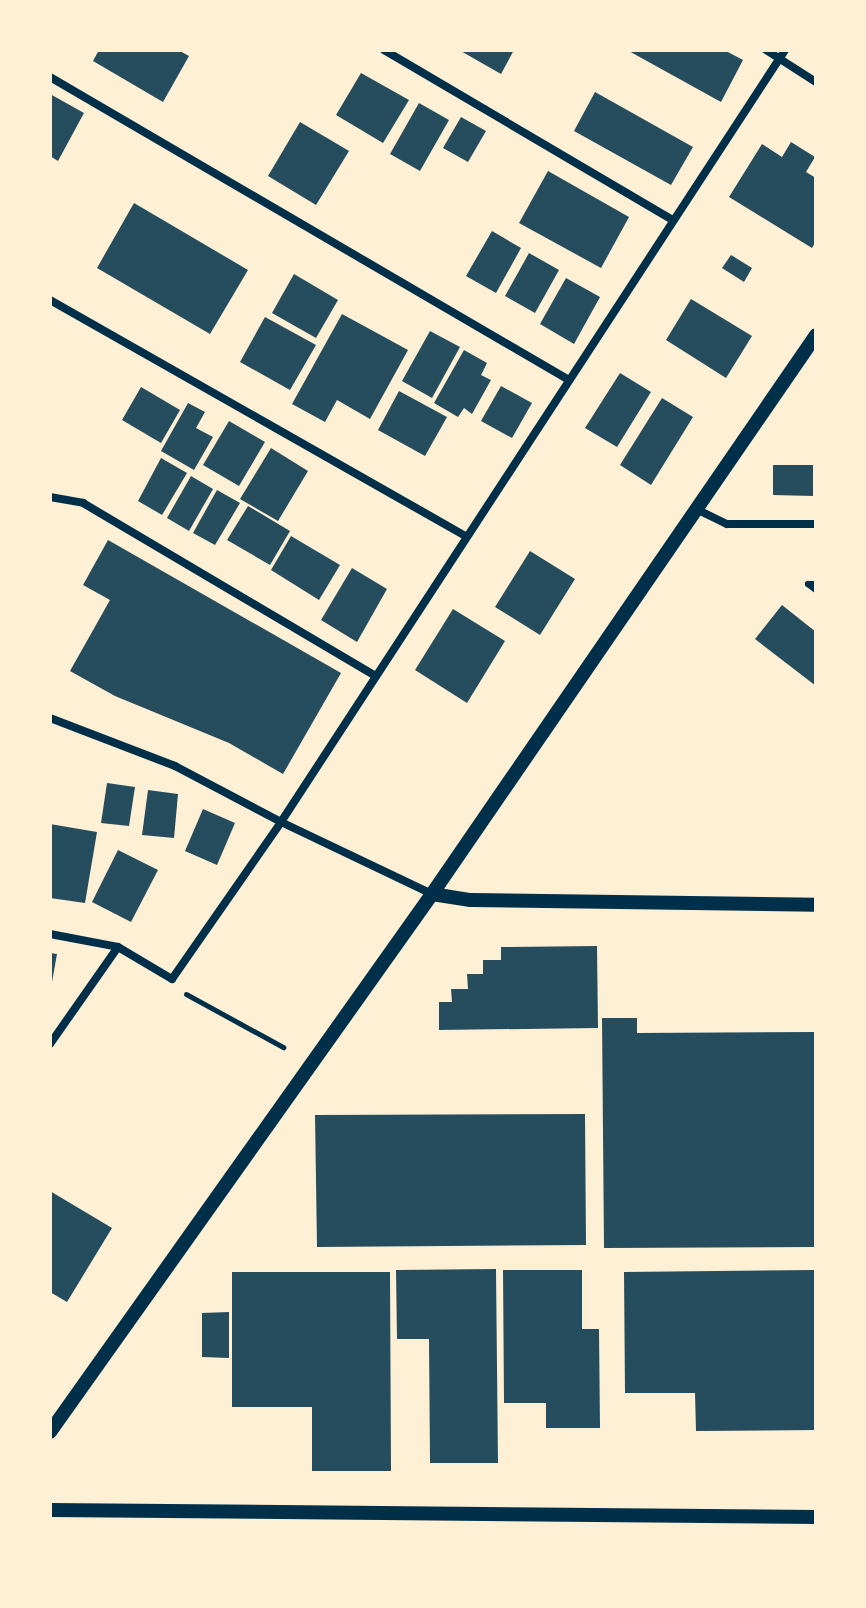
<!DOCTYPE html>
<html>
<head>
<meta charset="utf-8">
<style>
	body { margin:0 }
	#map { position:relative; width:866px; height:1608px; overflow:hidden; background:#fdf0d5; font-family:Raleway,sans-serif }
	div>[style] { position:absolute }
	.building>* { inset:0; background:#264d5e }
	.path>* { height:5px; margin:-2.5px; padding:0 2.5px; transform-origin:2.5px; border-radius:2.5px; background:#003049 }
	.service>* { height:6px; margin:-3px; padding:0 3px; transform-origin:3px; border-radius:3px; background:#003049 }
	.minor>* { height:8px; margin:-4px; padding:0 4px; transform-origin:4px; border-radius:4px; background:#003049 }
	.tertiary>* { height:14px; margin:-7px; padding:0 7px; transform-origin:7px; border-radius:7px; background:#003049 }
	span { translate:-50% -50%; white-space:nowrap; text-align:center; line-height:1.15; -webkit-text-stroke:6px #fdf0d5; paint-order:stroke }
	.frame { position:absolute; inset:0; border:52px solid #fdf0d5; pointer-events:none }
</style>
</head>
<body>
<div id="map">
	<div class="building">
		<div style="clip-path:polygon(99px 50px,178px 50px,189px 56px,163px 102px,93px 61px)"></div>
		<div style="clip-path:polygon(459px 50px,514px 50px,501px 74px)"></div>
		<div style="clip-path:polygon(627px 50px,724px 50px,743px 60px,721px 102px)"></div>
		<div style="clip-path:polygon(361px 73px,409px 100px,383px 143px,336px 115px)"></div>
		<div style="clip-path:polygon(595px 92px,693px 147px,671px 185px,574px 131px)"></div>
		<div style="clip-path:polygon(50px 94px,84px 113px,58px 161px,50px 156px)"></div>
		<div style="clip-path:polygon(419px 103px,449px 120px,420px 171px,390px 154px)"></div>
		<div style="clip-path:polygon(461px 117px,486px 131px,468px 162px,443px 148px)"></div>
		<div style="clip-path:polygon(300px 122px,349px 151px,316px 205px,268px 176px)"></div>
		<div style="clip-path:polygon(791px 142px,815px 157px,806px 172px,816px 178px,816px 241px,812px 248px,729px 197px,762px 144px,782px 157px)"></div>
		<div style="clip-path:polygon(548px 171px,629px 217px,601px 268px,519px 223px)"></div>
		<div style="clip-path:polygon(134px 203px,248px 270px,210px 334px,97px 268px)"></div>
		<div style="clip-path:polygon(492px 231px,521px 248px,496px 293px,466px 276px)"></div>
		<div style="clip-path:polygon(529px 253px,559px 270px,535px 313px,505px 296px)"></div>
		<div style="clip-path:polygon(731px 255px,752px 268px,744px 282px,722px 268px)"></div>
		<div style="clip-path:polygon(294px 274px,338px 300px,316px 338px,272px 313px)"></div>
		<div style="clip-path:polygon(566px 278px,600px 297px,574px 344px,540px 324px)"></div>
		<div style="clip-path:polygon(691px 299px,752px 336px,726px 378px,666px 340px)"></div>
		<div style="clip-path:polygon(342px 314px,408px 350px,370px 419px,337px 400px,325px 422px,292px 404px)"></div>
		<div style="clip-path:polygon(265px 317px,316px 345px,290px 390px,240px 362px)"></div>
		<div style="clip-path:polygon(430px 331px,460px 347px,432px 398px,402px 381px)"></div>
		<div style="clip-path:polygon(464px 350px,487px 363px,481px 375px,491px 380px,472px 414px,464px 408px,458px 417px,434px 403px)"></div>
		<div style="clip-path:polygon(620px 373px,651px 392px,617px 447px,585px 428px)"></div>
		<div style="clip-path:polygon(501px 386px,532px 403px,512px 438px,481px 421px)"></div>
		<div style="clip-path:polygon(141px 387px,180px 410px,161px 443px,122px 420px)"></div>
		<div style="clip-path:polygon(399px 391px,447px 417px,425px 456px,378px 430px)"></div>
		<div style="clip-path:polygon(662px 398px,693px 417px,651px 485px,620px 465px)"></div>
		<div style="clip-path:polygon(188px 403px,205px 412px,196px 428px,213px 437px,194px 470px,161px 451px)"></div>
		<div style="clip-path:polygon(229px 421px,265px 442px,239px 486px,203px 465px)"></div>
		<div style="clip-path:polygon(271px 448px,308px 471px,278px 521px,240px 499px)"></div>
		<div style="clip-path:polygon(161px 458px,187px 473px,162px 515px,138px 501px)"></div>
		<div style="clip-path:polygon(773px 465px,813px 465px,813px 496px,773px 495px)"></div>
		<div style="clip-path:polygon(191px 476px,213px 489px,189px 531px,167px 518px)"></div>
		<div style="clip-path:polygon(217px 490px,240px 503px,215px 545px,193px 533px)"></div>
		<div style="clip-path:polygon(248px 506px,290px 531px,270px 565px,227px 540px)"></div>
		<div style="clip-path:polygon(291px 536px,340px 565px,319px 600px,271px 570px)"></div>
		<div style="clip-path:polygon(108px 540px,341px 673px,283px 774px,229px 743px,115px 696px,70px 671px,110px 600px,83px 585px)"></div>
		<div style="clip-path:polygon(530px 551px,575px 579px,540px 635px,495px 607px)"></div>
		<div style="clip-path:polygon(352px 568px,387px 589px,357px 642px,321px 620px)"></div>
		<div style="clip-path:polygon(782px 605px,816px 632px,816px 686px,755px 639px)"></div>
		<div style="clip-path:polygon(453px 609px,505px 641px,467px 703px,415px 670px)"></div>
		<div style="clip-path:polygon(107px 783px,135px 787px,129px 826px,101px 823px)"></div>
		<div style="clip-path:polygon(148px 790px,178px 794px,174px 838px,142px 835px)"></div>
		<div style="clip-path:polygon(203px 809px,235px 823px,217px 865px,185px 851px)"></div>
		<div style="clip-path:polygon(50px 824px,97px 832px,85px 903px,50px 898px)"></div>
		<div style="clip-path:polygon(118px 850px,158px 870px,131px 922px,92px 902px)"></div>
		<div style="clip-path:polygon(597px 946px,598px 1028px,439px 1030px,439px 1002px,452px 1002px,451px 989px,468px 989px,467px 974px,483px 974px,483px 960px,501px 960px,501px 947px)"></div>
		<div style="clip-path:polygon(50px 953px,57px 954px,52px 982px,50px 982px)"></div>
		<div style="clip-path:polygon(602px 1018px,637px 1018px,637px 1033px,816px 1032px,816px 1247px,604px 1248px)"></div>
		<div style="clip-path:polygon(585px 1114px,586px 1245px,317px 1247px,315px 1115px)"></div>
		<div style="clip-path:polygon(50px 1191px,112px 1228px,67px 1302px,50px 1292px)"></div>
		<div style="clip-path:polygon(496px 1269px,498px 1463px,430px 1463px,429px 1339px,397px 1339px,396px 1270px)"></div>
		<div style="clip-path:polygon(503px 1270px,582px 1270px,582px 1329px,599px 1329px,600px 1428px,546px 1428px,546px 1403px,504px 1403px)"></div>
		<div style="clip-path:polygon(816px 1270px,816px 1430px,696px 1431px,695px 1393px,625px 1393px,624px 1272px)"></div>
		<div style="clip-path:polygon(232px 1272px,390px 1272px,391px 1471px,312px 1471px,312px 1407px,232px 1407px)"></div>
		<div style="clip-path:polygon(229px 1312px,229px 1358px,202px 1357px,202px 1313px)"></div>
	</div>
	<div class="path">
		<div style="left:186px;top:994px;width:111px;rotate:28.7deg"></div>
	</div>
	<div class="service">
		<div style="left:816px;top:584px;width:8px;rotate:180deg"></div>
		<div style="left:808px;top:584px;width:10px;rotate:37deg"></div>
	</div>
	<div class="minor">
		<div style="left:384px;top:50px;width:335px;rotate:30.5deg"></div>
		<div style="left:766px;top:50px;width:59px;rotate:32.6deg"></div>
		<div style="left:50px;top:77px;width:601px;rotate:30.28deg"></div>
		<div style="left:50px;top:300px;width:478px;rotate:29.6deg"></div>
		<div style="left:50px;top:497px;width:34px;rotate:10deg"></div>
		<div style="left:83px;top:503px;width:338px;rotate:30.6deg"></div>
		<div style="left:698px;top:510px;width:32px;rotate:26deg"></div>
		<div style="left:727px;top:524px;width:89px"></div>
		<div style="left:50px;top:718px;width:134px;rotate:21deg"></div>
		<div style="left:175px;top:766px;width:120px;rotate:27.8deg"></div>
		<div style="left:281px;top:822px;width:167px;rotate:25.5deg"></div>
		<div style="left:50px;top:934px;width:69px;rotate:10.8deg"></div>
		<div style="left:118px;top:947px;width:63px;rotate:30.7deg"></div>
		<div style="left:172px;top:979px;width:191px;rotate:-55.2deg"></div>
		<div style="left:281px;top:822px;width:922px;rotate:-56.86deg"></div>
		<div style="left:50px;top:1044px;width:118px;rotate:-55deg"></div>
	</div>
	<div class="tertiary">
		<div style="left:432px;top:894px;width:39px;rotate:9deg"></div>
		<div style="left:471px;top:900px;width:345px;rotate:0.8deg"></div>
		<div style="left:50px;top:1432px;width:660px;rotate:-54.62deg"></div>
		<div style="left:432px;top:894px;width:678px;rotate:-55.51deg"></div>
		<div style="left:50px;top:1510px;width:766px;rotate:0.52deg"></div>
	</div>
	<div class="frame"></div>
</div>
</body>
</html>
